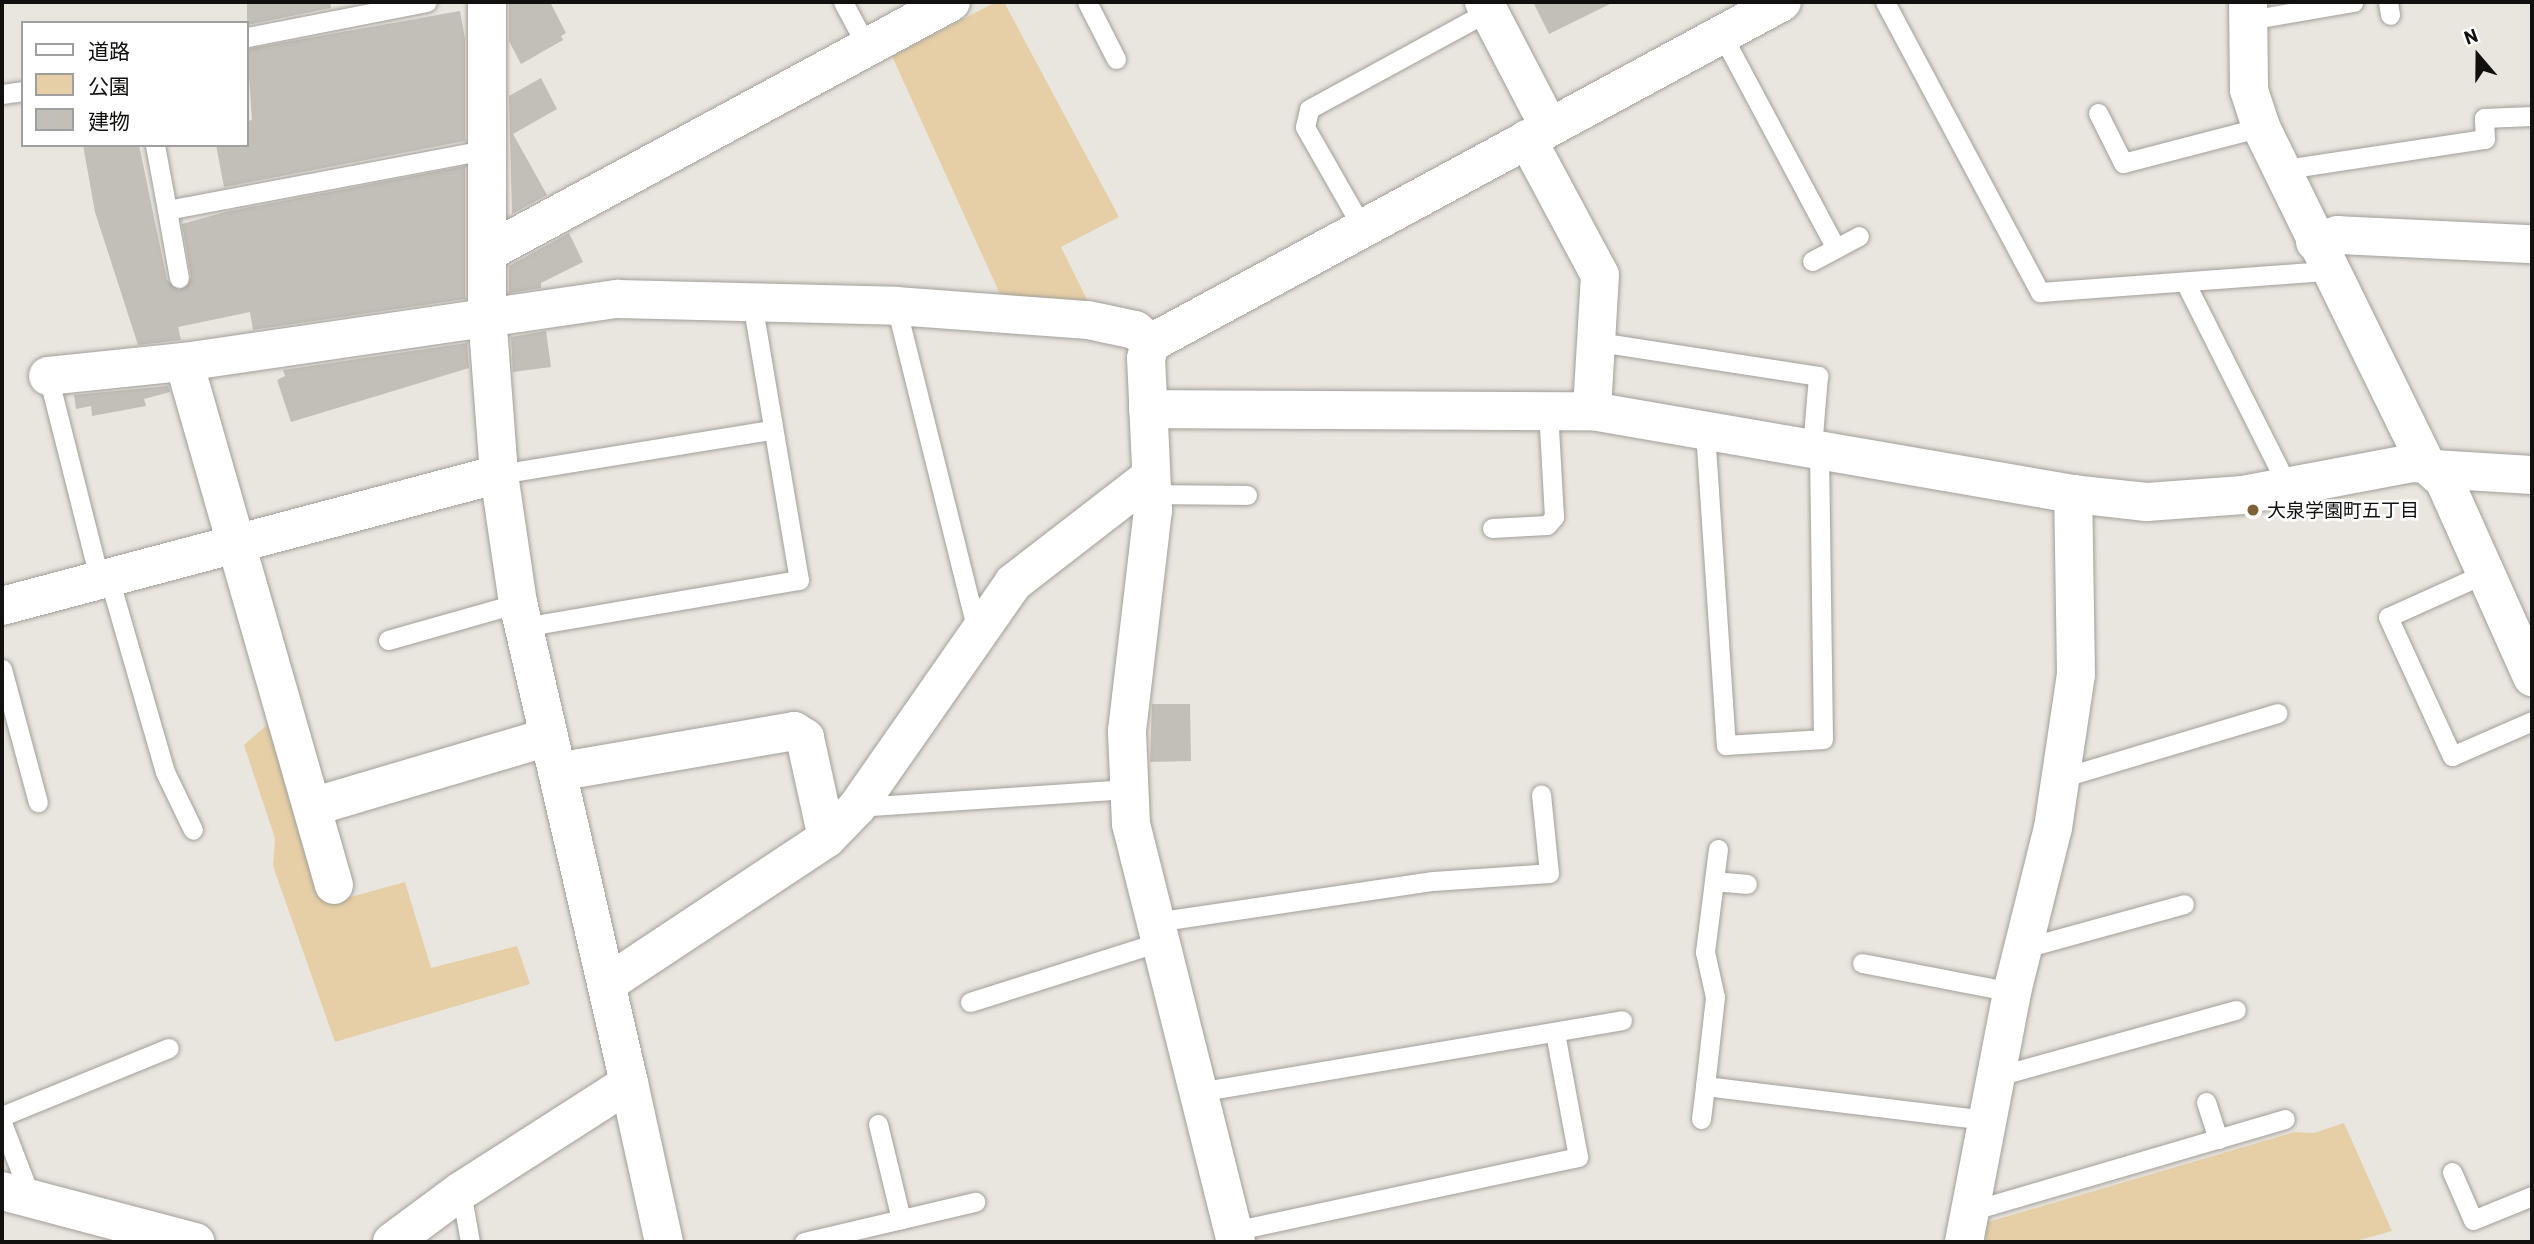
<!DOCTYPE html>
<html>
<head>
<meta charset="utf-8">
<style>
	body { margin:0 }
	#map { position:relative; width:2534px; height:1244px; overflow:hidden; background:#e9e5df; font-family:Barlow,"Noto Sans JP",sans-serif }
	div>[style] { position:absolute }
	.green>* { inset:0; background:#e6cfa6 }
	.building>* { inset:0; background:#c2beb8 }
	.roads { filter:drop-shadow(0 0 2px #a29f99) drop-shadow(0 0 2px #a29f99) }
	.lane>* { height:19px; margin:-9.5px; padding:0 9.5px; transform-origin:9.5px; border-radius:9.5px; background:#fff }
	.street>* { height:38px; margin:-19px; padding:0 19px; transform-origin:19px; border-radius:19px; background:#fff }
	.dots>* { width:19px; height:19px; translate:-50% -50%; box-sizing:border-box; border:4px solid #fff; border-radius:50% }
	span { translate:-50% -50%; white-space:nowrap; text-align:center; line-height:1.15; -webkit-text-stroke:5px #fff; paint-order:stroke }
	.poi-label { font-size:19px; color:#11100e }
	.left { translate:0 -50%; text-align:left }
	.frame { position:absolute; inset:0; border:4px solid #11100e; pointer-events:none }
	.legend { position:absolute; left:21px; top:21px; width:228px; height:126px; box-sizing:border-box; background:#fff; border:2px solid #a09f9f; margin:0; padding:9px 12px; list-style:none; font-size:21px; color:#11100e }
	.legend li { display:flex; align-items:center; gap:14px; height:35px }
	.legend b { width:35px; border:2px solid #a09f9f }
	.north { position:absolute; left:2443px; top:21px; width:70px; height:70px; -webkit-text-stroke:5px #fff; paint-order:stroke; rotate:340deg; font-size:19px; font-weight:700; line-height:28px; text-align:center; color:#11100e }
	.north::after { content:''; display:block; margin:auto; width:24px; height:32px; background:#11100e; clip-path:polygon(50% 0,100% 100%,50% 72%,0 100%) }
</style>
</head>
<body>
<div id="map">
	<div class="green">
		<div style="clip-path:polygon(996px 2px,1004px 2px,1119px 217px,1061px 247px,1091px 308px,1000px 294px,892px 56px)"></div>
		<div style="clip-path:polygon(267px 725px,329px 903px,405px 882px,431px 968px,517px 946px,530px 984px,335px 1042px,273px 866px,275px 838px,244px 745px)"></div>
		<div style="clip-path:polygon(2344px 1123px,2392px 1231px,2352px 1242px,1986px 1242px,1985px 1223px,2295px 1132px,2314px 1133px)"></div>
	</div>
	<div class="building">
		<div style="clip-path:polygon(247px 2px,330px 2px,331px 8px,247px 25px)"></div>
		<div style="clip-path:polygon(509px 2px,550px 2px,566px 33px,561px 36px,563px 40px,521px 64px,509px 41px)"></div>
		<div style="clip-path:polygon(1533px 2px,1614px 2px,1549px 34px)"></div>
		<div style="clip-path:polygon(460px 11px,465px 39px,465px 141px,224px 187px,216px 145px,247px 145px,247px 121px,252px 120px,247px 49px)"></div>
		<div style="clip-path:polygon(541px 78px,557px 109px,513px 134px,547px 195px,512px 214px,509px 96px)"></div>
		<div style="clip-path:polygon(83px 145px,139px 145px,167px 280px,180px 290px,191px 277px,182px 224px,225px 212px,465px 166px,465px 299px,253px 330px,250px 312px,178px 327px,181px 340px,138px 345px,95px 212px)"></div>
		<div style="clip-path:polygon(569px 233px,583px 262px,541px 283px,541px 288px,509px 293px,509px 266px)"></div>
		<div style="clip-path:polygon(546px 331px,551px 367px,513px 372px,511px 337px)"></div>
		<div style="clip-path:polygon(467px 343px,469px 368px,291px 422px,277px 380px,285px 376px,283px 370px)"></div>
		<div style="clip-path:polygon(168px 386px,170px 392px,144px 399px,146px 406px,92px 416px,91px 406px,76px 409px,74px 395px)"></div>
		<div style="clip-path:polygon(1152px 704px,1190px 704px,1191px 761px,1150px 762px)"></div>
	</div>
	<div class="roads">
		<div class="lane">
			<div style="left:843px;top:2px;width:51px;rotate:61.9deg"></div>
			<div style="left:1087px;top:2px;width:64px;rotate:63deg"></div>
			<div style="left:1885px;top:2px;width:329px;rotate:61.9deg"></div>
			<div style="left:2040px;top:292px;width:290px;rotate:-4.2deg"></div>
			<div style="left:2388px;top:2px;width:13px;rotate:81deg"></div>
			<div style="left:2249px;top:20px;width:106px;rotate:-9.8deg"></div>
			<div style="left:1721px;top:33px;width:244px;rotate:61.9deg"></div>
			<div style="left:247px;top:37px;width:183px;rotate:-11deg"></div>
			<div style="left:2px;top:94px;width:21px;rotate:-8deg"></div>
			<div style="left:2098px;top:113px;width:56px;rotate:63.4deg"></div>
			<div style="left:2123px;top:163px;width:143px;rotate:-14.6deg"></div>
			<div style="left:155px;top:145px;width:66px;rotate:79.5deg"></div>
			<div style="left:167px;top:210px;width:324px;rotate:-10.7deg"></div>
			<div style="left:2279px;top:170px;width:208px;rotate:-8.6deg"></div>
			<div style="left:2485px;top:139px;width:21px;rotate:-93deg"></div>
			<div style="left:2484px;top:118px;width:48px;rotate:-2.4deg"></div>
			<div style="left:167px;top:210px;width:69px;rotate:80deg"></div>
			<div style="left:1362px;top:227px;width:115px;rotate:-119.7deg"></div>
			<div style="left:1305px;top:127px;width:18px;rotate:-77deg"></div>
			<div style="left:1309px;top:109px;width:205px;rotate:-28.6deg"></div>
			<div style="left:1812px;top:261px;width:53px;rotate:-28deg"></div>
			<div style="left:2185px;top:282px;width:229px;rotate:63.3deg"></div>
			<div style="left:896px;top:306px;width:338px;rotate:76deg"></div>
			<div style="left:1599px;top:342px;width:222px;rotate:8.8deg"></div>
			<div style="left:1818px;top:376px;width:71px;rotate:94.8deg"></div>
			<div style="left:48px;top:376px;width:211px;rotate:75.8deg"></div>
			<div style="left:1705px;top:431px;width:315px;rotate:86.2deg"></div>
			<div style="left:1726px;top:745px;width:97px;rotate:-3.5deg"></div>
			<div style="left:1823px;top:739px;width:291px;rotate:-90.8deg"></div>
			<div style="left:499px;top:474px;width:277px;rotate:-9.2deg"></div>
			<div style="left:1152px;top:494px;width:95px;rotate:0.6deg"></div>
			<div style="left:1492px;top:528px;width:55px;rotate:-3.1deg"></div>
			<div style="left:1547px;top:525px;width:11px;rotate:-49deg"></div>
			<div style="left:1554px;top:517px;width:109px;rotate:-93.2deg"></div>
			<div style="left:2486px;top:573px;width:107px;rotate:155.8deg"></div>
			<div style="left:2388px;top:617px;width:153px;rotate:65.3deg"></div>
			<div style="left:2452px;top:756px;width:87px;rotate:-23.6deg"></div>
			<div style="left:109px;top:578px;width:202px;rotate:73.9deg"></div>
			<div style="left:165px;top:772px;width:64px;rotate:64.2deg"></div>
			<div style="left:523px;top:627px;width:280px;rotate:-9.7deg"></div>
			<div style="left:799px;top:580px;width:281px;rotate:-99.6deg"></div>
			<div style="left:388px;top:640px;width:135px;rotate:-15.9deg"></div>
			<div style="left:2px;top:669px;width:138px;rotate:74.9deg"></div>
			<div style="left:2061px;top:778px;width:226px;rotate:-16.7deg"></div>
			<div style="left:858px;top:807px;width:272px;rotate:-3.8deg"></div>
			<div style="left:1718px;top:849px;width:104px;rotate:97.2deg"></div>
			<div style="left:1705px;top:952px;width:46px;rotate:77.5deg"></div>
			<div style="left:1715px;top:997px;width:90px;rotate:96.4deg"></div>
			<div style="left:1705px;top:1086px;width:283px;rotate:6.9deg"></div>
			<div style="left:1714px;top:881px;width:33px;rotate:5deg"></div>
			<div style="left:1155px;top:922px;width:281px;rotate:-8.4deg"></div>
			<div style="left:1433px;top:881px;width:116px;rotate:-3.9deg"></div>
			<div style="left:1549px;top:873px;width:79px;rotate:-95.8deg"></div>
			<div style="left:2021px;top:949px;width:169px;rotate:-15.4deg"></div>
			<div style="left:1862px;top:963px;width:153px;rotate:10.9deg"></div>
			<div style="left:970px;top:1002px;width:198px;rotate:-17.6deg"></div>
			<div style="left:1994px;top:1077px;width:251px;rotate:-15.5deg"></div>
			<div style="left:1198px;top:1092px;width:430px;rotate:-9.6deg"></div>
			<div style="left:2206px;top:1102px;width:39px;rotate:72deg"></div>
			<div style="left:2px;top:1116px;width:180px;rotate:-22.2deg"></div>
			<div style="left:1701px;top:1119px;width:33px;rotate:-83deg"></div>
			<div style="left:2px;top:1123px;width:80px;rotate:68.9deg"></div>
			<div style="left:878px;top:1124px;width:98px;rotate:76.4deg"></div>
			<div style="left:2452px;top:1172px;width:52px;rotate:66.4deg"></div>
			<div style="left:2473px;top:1220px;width:64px;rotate:-22.1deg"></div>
			<div style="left:461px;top:1191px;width:52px;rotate:80deg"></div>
			<div style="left:1967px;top:1212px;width:331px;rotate:-16.3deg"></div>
			<div style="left:1233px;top:1231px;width:353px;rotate:-12.1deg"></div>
			<div style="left:1578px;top:1157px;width:126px;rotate:-100.5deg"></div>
			<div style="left:804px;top:1242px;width:176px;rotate:-13.2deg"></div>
		</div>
		<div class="street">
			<div style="left:1484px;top:2px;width:141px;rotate:62.5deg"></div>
			<div style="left:2248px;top:2px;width:88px;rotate:89.3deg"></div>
			<div style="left:2249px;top:90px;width:39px;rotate:72deg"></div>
			<div style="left:2261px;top:127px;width:375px;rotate:63.9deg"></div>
			<div style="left:1527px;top:139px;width:154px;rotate:61.8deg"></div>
			<div style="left:1600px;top:275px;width:136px;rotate:93.4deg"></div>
			<div style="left:2315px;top:242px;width:24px;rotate:-17deg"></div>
			<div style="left:2338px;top:235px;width:194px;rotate:2.7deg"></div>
			<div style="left:488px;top:252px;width:526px;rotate:-28.37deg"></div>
			<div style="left:184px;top:362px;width:544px;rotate:74deg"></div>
			<div style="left:48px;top:376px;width:137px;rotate:-5.9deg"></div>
			<div style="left:184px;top:362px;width:438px;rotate:-8.3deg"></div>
			<div style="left:617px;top:299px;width:279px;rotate:1.4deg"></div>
			<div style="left:896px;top:306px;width:193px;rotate:4.2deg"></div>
			<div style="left:1088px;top:320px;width:48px;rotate:12deg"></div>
			<div style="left:1135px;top:330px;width:21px;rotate:39deg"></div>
			<div style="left:1148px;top:409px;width:444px;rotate:0.3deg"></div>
			<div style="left:1592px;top:411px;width:488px;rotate:9.8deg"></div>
			<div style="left:2073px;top:494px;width:74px;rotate:6.2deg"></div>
			<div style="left:2147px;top:502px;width:96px;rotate:-4.2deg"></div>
			<div style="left:2243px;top:495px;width:172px;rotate:-10.7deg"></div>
			<div style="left:2412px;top:463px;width:14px;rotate:4deg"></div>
			<div style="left:2426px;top:464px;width:24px;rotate:42deg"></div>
			<div style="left:2444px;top:480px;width:216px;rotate:65.9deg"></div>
			<div style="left:2434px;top:469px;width:98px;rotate:3.5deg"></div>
			<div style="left:2px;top:606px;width:514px;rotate:-14.87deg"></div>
			<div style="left:557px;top:772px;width:241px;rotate:-9.8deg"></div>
			<div style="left:794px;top:731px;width:13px;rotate:32deg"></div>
			<div style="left:805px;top:738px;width:102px;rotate:77.6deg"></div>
			<div style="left:312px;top:807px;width:247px;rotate:-16.5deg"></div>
			<div style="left:608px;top:983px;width:263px;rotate:-33.5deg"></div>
			<div style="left:827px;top:838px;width:43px;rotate:-45.9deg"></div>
			<div style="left:857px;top:807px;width:273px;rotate:-55.1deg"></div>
			<div style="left:1013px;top:583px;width:173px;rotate:-37.7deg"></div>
			<div style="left:629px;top:1083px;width:163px;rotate:77.6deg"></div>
			<div style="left:2px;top:1191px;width:200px;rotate:14.8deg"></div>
			<div style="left:392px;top:1242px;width:86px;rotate:-36.5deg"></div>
			<div style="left:461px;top:1191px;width:200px;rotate:-32.7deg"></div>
			<div style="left:629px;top:1083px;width:493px;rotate:-103deg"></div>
			<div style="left:518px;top:603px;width:130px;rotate:-98.4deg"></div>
			<div style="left:499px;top:474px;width:159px;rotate:-94.3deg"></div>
			<div style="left:487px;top:315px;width:313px;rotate:-90deg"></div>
			<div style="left:1236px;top:1242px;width:431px;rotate:-104.1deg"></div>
			<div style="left:1131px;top:824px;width:93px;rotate:-92.5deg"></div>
			<div style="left:1127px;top:731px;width:222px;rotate:-83.3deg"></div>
			<div style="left:1153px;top:511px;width:153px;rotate:-92.6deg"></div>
			<div style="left:1146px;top:358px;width:16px;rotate:-72deg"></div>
			<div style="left:1151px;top:343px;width:717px;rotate:-28.39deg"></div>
			<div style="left:1964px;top:1242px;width:255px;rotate:-79.1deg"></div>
			<div style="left:2012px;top:992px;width:169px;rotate:-76deg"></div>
			<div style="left:2053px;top:828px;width:155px;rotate:-81.5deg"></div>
			<div style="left:2076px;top:675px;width:181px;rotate:-90.9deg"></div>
		</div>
	</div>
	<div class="dots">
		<div style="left:2253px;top:510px;background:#7c6234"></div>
	</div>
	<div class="poi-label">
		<span class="left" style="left:2267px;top:510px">大泉学園町五丁目</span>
	</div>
	<div class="frame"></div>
	<ul class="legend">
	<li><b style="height:9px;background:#fff"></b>道路</li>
	<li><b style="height:19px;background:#e6cfa6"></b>公園</li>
	<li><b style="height:19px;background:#c2beb8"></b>建物</li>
	</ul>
	<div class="north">N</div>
</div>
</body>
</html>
